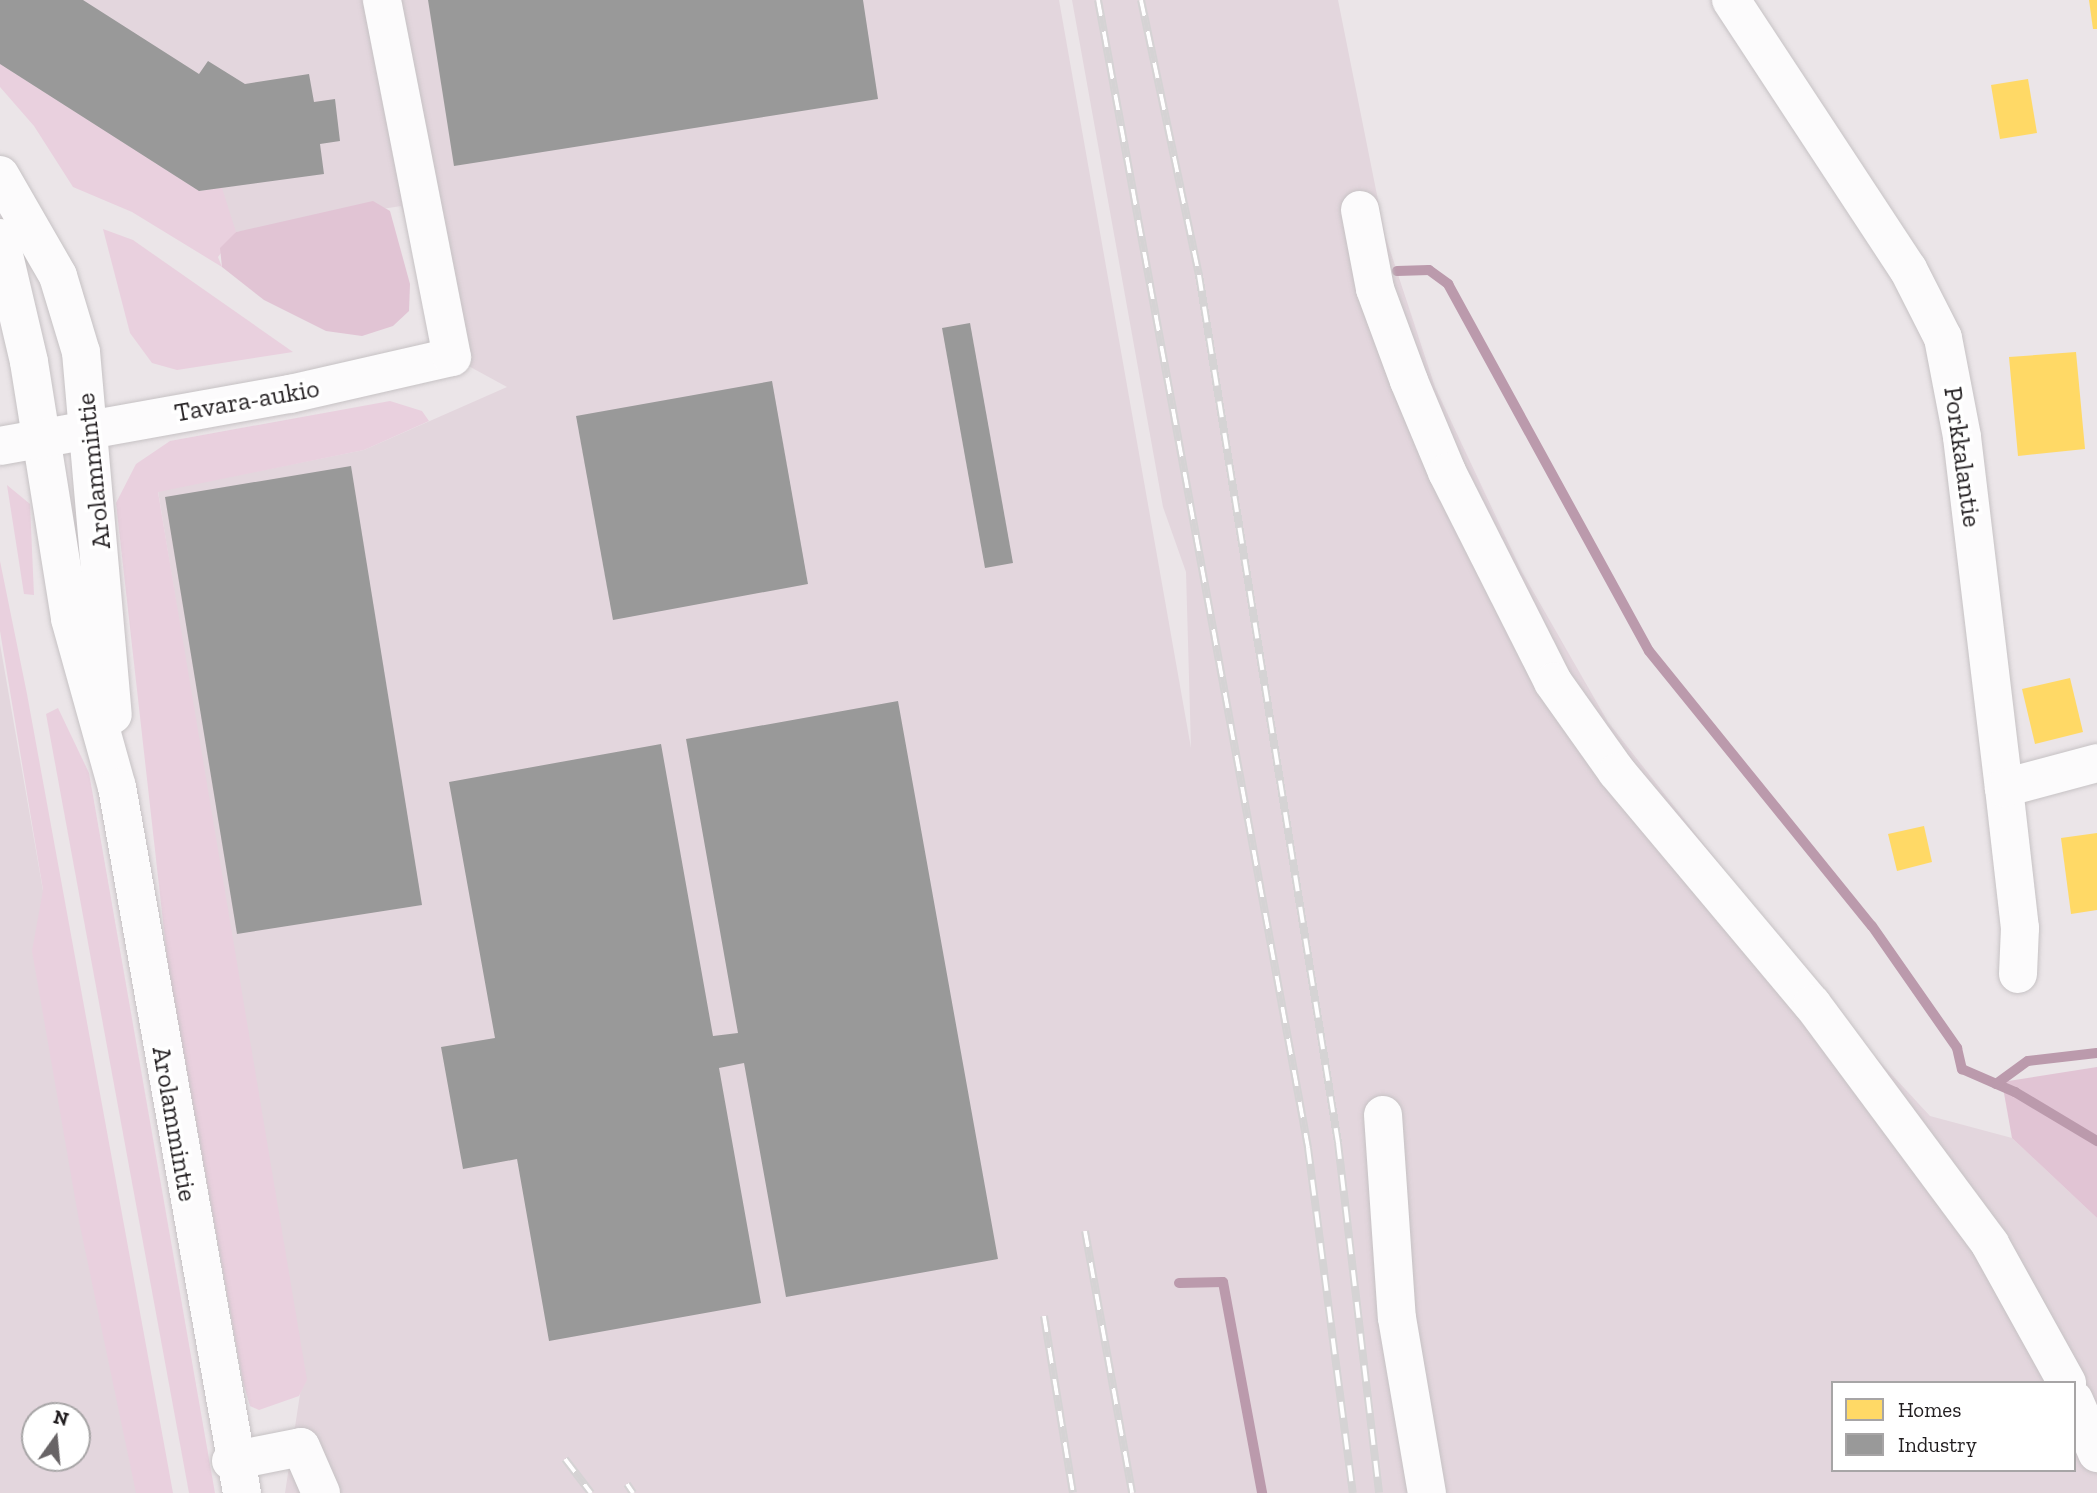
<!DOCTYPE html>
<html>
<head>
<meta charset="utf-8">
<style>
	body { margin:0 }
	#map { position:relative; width:2097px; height:1493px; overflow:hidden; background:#ebe5e8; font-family:"Zilla Slab",serif }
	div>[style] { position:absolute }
	.built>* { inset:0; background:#e3d6dd }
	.green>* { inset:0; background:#e9d0de }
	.forest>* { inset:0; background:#e1c4d4 }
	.homes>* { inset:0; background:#ffd966 }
	.industry>* { inset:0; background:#999 }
	.stream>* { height:10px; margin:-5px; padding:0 5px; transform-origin:5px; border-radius:5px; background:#bb9aac }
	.roads { filter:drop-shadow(0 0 2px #c6c2c4) drop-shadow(0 0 2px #c6c2c4) }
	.minor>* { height:38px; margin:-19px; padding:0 19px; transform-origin:19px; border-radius:19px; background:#fcfbfc }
	.rail>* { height:8px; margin-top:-4px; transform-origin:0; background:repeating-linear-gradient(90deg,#fff 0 16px,#d5d3d4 0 32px); box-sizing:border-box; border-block:2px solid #d5d3d4 }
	span { translate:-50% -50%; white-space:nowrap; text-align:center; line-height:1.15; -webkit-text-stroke:7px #fff; paint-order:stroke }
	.street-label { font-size:26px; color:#221e20 }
	.legend { position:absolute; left:1831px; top:1381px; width:245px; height:91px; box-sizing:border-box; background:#fff; border:2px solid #a7a5a6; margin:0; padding:9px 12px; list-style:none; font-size:21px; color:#221e20 }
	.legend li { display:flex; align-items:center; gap:14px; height:35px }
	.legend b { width:35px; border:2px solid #a7a5a6 }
	.north { position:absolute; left:21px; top:1402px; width:70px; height:70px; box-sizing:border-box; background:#fff; border:2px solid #a7a5a6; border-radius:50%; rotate:15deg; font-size:19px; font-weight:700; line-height:28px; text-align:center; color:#221e20 }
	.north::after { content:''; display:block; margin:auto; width:24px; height:32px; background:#686466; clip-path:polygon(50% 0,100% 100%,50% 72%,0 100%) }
</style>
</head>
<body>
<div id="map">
	<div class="built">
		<div style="clip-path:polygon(evenodd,0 0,1059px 0,1191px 748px,1186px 572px,1163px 507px,1072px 0,1338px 0,1385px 235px,1435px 387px,1522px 572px,1608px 722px,1845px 1024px,1930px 1116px,2012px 1138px,2097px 1218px,2097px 1493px,285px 1493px,302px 1381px,158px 491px,364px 450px,507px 387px,452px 357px,401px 206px,236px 232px,0 69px,0 0,1833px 1383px,2074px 1383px,2074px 1470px,1833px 1470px,1833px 1383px)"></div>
		<div style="clip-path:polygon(evenodd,0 644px,61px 994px,155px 1493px,0 1493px,0 644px,35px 1416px,77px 1416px,77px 1458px,35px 1458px,35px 1416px)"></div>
	</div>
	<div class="green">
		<div style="clip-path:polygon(0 64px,199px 191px,222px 188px,236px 232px,218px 257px,222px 267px,132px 212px,73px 187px,34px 126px,0 87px)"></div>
		<div style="clip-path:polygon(103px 229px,133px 240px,293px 352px,177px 370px,152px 363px,130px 333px)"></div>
		<div style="clip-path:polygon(390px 401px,422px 411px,429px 421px,364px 450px,158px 492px,307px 1380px,299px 1396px,259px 1410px,250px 1406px,243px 1382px,168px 966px,116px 503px,136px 464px,170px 441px)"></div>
		<div style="clip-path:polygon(7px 485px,30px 504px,34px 595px,24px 594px)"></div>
		<div style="clip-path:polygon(0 561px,27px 694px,173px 1493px,136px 1493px,79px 1221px,32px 951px,43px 890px,0 631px)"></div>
		<div style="clip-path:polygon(58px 708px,89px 773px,215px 1493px,189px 1493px,46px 714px)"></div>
	</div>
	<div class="forest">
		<div style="clip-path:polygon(373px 201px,390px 211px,410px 284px,409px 311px,393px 326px,362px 336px,326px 331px,264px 300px,222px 267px,220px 248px,236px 232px)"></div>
		<div style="clip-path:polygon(2097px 1067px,2097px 1218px,2012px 1138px,2002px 1082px)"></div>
	</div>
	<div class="homes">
		<div style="clip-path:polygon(2089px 0,2097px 0,2097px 29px,2093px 29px)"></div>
		<div style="clip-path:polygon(2028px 79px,2037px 133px,2000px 139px,1991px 85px)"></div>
		<div style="clip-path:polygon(2076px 352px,2085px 449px,2018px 456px,2009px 357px)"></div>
		<div style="clip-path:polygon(2070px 678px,2083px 732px,2035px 744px,2022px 689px)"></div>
		<div style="clip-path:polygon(1924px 826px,1932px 862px,1897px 871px,1888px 834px)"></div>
		<div style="clip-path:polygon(2097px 833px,2097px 910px,2071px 914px,2061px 838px)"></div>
	</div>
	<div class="industry">
		<div style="clip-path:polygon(0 0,83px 0,199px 74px,208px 61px,245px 84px,309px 74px,314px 102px,335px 99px,340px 141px,320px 144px,324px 174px,199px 191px,0 64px)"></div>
		<div style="clip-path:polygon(428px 0,863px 0,878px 99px,454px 166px)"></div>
		<div style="clip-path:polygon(970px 323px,1013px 563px,985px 568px,942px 328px)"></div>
		<div style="clip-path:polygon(772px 381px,808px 584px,613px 620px,576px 416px)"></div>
		<div style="clip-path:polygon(351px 466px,422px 905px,237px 934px,165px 497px)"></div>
		<div style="clip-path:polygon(898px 701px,998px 1259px,786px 1297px,744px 1063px,719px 1068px,761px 1303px,549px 1341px,517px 1159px,463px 1169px,441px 1047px,495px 1038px,449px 782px,661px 744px,713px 1036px,738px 1033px,686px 739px)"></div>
	</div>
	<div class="stream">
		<div style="left:1397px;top:271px;width:32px;rotate:-2deg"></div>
		<div style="left:1429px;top:270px;width:24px;rotate:36deg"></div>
		<div style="left:1448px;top:284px;width:418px;rotate:61.3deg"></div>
		<div style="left:1649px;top:651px;width:354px;rotate:51deg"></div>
		<div style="left:1872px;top:926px;width:149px;rotate:55.1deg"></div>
		<div style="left:1957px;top:1048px;width:22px;rotate:77deg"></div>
		<div style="left:1962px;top:1069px;width:58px;rotate:23.5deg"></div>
		<div style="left:2015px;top:1092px;width:96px;rotate:30.9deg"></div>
		<div style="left:1996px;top:1084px;width:39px;rotate:-36deg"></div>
		<div style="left:2028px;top:1061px;width:69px;rotate:-6.6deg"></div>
		<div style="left:1179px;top:1283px;width:44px;rotate:-1.3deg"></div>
		<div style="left:1223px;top:1282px;width:215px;rotate:79.5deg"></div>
	</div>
	<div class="roads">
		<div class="minor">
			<div style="left:1731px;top:0;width:322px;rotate:56.7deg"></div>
			<div style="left:1908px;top:269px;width:77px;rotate:63.1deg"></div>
			<div style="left:1943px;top:338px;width:101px;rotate:79.1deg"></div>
			<div style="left:1962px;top:437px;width:354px;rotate:83.2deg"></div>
			<div style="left:2004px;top:788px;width:141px;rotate:83.5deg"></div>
			<div style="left:2020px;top:928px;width:46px;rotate:92.5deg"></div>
			<div style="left:0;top:175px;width:116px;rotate:60.1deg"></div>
			<div style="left:58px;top:276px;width:79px;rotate:73.2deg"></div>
			<div style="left:81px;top:352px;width:364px;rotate:85deg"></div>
			<div style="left:1360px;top:210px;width:80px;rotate:79.2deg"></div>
			<div style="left:1375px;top:289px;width:98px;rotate:69.7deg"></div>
			<div style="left:1409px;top:381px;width:99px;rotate:67.3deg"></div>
			<div style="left:1447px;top:472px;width:235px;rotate:63.2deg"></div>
			<div style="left:1553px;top:682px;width:110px;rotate:54.6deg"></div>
			<div style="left:1617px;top:772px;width:303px;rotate:50deg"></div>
			<div style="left:1812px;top:1004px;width:299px;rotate:53.4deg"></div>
			<div style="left:1990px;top:1244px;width:159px;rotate:61deg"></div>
			<div style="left:0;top:238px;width:127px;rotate:76.8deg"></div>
			<div style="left:29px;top:362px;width:260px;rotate:80.9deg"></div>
			<div style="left:70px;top:619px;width:174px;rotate:74.4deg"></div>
			<div style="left:117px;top:787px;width:717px;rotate:79.96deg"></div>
			<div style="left:0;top:446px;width:295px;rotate:-10.2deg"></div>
			<div style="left:290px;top:394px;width:166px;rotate:-12.9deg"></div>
			<div style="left:452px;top:357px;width:364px;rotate:-101.1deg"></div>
			<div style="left:2004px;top:788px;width:96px;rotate:-15deg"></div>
			<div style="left:1383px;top:1115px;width:203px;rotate:86.1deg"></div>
			<div style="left:1397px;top:1318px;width:178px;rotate:80.3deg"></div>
			<div style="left:2074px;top:1400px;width:58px;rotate:66.5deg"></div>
			<div style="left:231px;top:1461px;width:71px;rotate:-11.3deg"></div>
			<div style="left:301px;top:1447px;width:50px;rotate:66.5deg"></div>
		</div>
	</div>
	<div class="rail">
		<div style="left:1098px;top:0;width:1167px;rotate:79.63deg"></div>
		<div style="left:1308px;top:1148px;width:348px;rotate:82.6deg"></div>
		<div style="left:1141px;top:0;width:281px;rotate:78.1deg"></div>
		<div style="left:1199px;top:275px;width:879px;rotate:80.9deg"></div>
		<div style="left:1338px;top:1143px;width:352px;rotate:83.3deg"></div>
		<div style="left:1085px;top:1231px;width:266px;rotate:79.8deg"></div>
		<div style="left:1044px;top:1316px;width:179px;rotate:80.7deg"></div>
		<div style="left:565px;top:1459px;width:43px;rotate:52.6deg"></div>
		<div style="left:627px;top:1484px;width:11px;rotate:56deg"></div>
	</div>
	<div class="street-label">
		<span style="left:247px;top:401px;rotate:-10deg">Tavara-aukio</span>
		<span style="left:1962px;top:457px;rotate:82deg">Porkkalantie</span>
		<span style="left:94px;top:471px;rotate:-96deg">Arolammintie</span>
		<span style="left:174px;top:1124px;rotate:80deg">Arolammintie</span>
	</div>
	<ul class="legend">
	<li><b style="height:19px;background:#ffd966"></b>Homes</li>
	<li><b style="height:19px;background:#999"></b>Industry</li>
	</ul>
	<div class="north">N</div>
</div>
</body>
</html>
